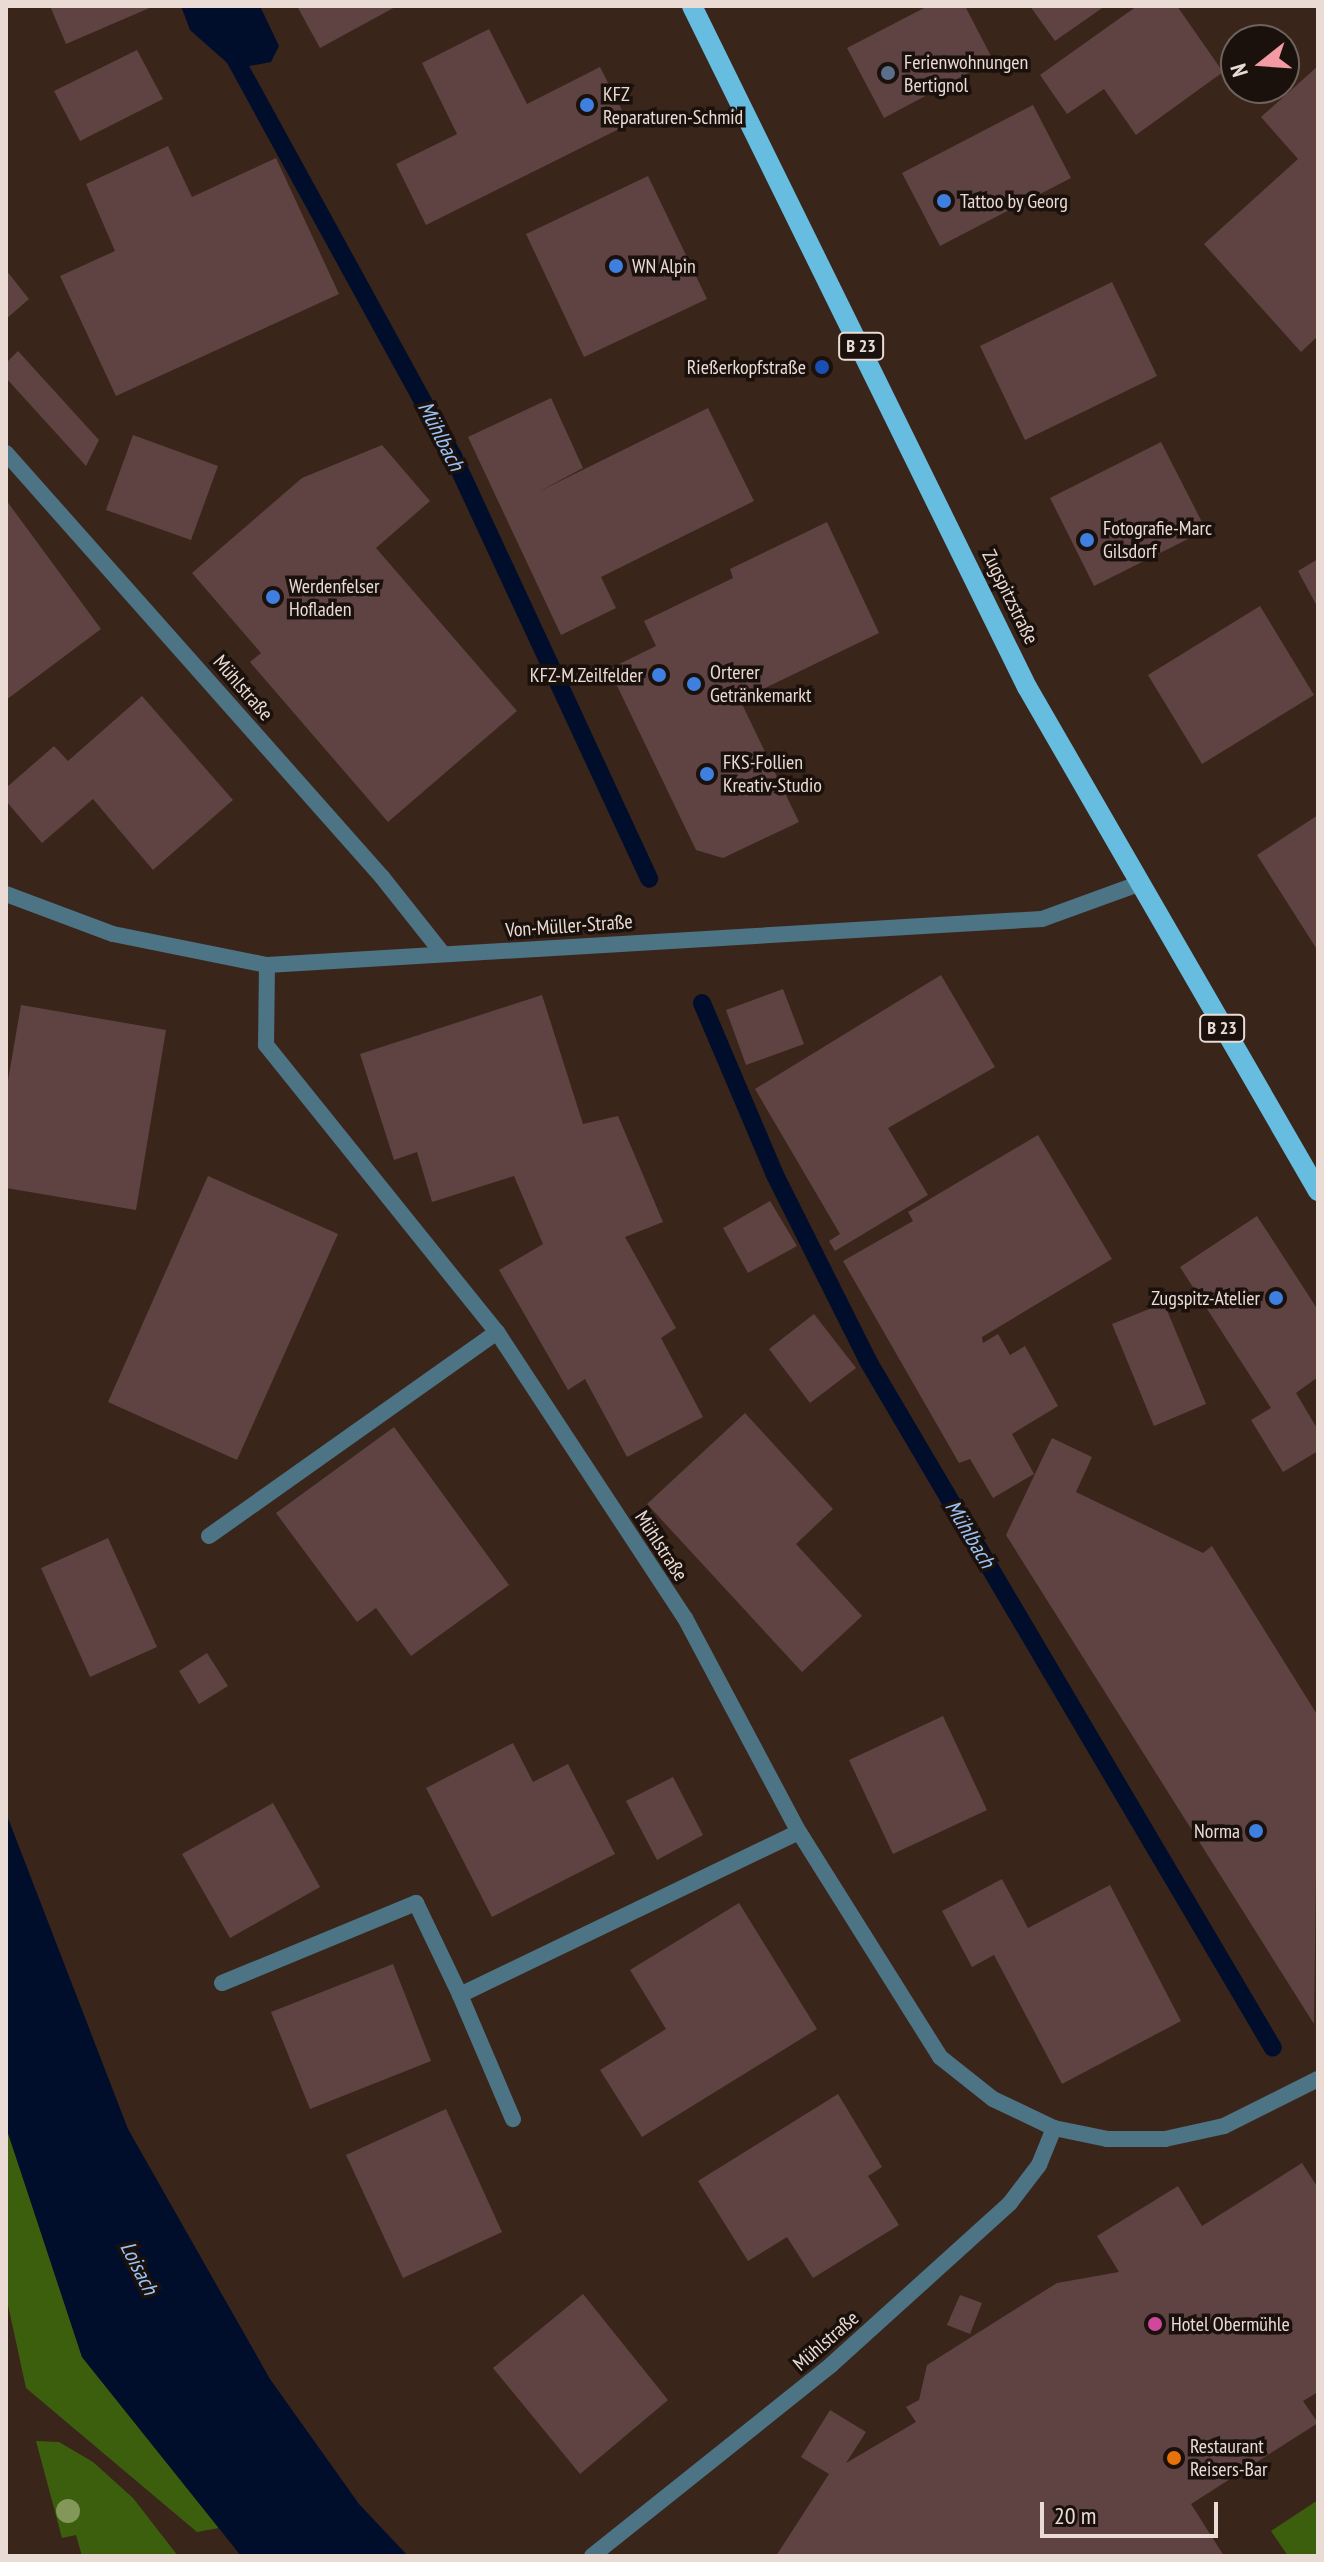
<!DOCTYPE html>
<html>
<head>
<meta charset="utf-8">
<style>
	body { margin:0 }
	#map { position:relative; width:1324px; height:2562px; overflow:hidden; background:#3a251b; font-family:"PT Sans Narrow",sans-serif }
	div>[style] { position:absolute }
	.green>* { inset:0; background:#3c5f0e }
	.water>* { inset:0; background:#000e2c }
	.stream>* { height:18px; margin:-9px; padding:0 9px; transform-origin:9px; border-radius:9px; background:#000e2c }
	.building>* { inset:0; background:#5e4342 }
	.lane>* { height:16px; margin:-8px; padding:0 8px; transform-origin:8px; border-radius:8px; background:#4c7485 }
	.street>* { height:16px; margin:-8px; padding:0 8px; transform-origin:8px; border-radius:8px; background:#4c7485 }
	.primary>* { height:20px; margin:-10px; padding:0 10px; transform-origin:10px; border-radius:10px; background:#66bde0 }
	.trees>* { width:24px; height:24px; margin:-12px; border-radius:50%; background:#839759 }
	.dots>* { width:22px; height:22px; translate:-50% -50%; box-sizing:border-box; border:4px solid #1a110c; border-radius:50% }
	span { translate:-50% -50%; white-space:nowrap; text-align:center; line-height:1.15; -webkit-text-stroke:7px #1a110c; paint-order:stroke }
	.shield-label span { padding:2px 6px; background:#1a110c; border:2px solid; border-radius:6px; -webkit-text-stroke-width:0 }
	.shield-label { font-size:18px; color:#eadbd4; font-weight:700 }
	.poi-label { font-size:20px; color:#eadbd4 }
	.left { translate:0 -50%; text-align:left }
	.right { translate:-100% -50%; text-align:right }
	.street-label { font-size:20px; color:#eadbd4 }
	.water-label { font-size:22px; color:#9bc2f7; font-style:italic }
	.frame { position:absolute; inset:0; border:8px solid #eadbd4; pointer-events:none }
	.north { position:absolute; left:1220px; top:24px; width:80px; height:80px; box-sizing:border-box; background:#1a110c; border:2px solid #6d625c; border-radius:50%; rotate:253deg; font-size:22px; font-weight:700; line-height:32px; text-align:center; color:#eadbd4 }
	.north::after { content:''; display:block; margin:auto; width:28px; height:36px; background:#f49aa5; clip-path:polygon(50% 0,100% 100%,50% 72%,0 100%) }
	.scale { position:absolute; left:1040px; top:2502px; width:178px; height:36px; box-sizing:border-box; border:4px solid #eadbd4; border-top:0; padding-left:10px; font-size:24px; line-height:28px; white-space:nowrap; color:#eadbd4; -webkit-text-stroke:6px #1a110c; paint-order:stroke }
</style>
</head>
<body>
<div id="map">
	<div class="green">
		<div style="clip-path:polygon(6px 2127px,82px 2357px,219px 2528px,197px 2532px,26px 2388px,6px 2296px)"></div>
		<div style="clip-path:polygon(36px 2441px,59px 2442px,93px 2462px,133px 2498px,178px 2556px,82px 2556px,76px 2535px,62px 2538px)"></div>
		<div style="clip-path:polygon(1318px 2500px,1318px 2556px,1288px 2556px,1271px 2531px)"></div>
	</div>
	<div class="water">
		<div style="clip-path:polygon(181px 6px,260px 6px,279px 46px,271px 62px,234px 69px,190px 30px)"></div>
		<div style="clip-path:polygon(6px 1813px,128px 2129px,270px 2379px,359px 2504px,408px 2556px,241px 2556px,82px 2357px,6px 2127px)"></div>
	</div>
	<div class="stream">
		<div style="left:206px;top:6px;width:513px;rotate:61.24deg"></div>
		<div style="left:453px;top:456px;width:466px;rotate:65.1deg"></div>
		<div style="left:702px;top:1003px;width:185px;rotate:67deg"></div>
		<div style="left:774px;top:1173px;width:210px;rotate:63.4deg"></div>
		<div style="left:868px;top:1361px;width:797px;rotate:59.48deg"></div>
	</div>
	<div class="building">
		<div style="clip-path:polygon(50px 6px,154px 6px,66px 44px)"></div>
		<div style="clip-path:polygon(297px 6px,397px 6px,320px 48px)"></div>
		<div style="clip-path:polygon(928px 6px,965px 6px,993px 60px,884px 118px,847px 48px)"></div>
		<div style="clip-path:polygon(1030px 6px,1105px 6px,1055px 41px)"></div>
		<div style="clip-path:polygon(1137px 6px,1177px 6px,1223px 72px,1136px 135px,1104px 89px,1067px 114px,1040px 75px)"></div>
		<div style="clip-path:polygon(489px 29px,527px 104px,600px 67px,629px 124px,426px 225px,396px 164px,457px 134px,422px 63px)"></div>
		<div style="clip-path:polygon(137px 50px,163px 99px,80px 141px,54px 91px)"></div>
		<div style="clip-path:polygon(1318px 66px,1318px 336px,1301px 352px,1204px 244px,1298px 159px,1261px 117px)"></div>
		<div style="clip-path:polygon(1033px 105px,1071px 178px,940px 246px,902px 173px)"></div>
		<div style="clip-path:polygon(168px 146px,192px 197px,276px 158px,339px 294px,116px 396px,60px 276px,115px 251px,86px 184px)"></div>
		<div style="clip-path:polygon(648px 176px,707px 299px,584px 357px,526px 234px)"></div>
		<div style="clip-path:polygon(6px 270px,29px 299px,6px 319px)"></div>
		<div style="clip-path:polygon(1112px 282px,1157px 376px,1025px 440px,980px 346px)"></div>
		<div style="clip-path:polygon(18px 351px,99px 440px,86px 466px,6px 378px,6px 363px)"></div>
		<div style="clip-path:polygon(551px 398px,583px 468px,538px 492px,708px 408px,754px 501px,601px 577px,616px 608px,561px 635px,468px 437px)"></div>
		<div style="clip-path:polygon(133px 435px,218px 466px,191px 540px,106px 510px)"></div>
		<div style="clip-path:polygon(1161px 442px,1206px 530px,1094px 586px,1050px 498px)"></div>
		<div style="clip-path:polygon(382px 445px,430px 501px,376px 548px,517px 711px,388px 822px,250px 662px,261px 653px,192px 573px,302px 478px)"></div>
		<div style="clip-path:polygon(6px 500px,101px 629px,6px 700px)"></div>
		<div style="clip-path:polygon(827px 522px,879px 633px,740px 700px,799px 822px,723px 858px,696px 850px,609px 669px,656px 646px,644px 621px,733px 578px,730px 569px)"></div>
		<div style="clip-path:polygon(1318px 559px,1318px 608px,1298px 571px)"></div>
		<div style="clip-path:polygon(1260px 606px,1314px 695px,1202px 764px,1148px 675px)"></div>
		<div style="clip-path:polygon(142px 696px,233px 800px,153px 870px,93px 799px,42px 843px,6px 801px,6px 788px,54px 746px,68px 761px)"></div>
		<div style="clip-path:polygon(1318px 815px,1318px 951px,1257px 855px)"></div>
		<div style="clip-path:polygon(941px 975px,995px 1067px,888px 1128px,928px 1195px,835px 1251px,829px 1241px,840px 1234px,755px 1089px)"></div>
		<div style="clip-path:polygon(783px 989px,804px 1044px,746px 1065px,726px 1010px)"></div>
		<div style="clip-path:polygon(542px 995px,583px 1124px,618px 1116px,663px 1222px,625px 1237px,676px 1328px,661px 1338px,703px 1417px,627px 1457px,585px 1379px,568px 1390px,499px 1270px,543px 1244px,514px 1176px,432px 1202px,417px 1152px,394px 1160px,360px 1054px)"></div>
		<div style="clip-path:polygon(21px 1005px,166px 1030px,136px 1210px,6px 1188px,6px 1092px)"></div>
		<div style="clip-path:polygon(1038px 1135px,1112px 1259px,982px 1337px,983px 1343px,998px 1334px,1010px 1355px,1025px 1346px,1058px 1406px,1012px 1434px,1034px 1474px,993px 1498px,970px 1459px,959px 1463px,843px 1261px,913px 1221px,908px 1212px)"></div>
		<div style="clip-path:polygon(208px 1176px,338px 1234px,237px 1460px,108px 1402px)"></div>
		<div style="clip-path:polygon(770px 1201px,797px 1246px,748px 1273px,723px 1228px)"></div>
		<div style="clip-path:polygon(1257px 1216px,1318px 1310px,1318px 1377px,1296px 1393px,1318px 1430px,1318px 1451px,1283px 1472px,1251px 1420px,1271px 1408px,1180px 1267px)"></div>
		<div style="clip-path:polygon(1164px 1303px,1206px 1404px,1154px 1426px,1112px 1324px)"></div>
		<div style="clip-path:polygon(814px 1314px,856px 1368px,810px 1403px,769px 1349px)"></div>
		<div style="clip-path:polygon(745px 1413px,833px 1509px,796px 1544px,862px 1616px,802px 1672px,647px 1504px)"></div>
		<div style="clip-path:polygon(394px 1427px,509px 1585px,411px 1656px,376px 1608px,357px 1622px,276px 1513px)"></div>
		<div style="clip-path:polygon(1052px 1438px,1092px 1457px,1076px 1492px,1203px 1553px,1212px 1546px,1318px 1716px,1314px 2024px,1006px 1535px)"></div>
		<div style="clip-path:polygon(108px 1538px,157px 1647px,90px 1677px,41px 1568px)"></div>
		<div style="clip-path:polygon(207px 1653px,228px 1686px,199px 1704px,179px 1671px)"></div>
		<div style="clip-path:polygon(943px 1716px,987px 1810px,893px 1854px,849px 1760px)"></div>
		<div style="clip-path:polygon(513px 1743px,533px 1782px,568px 1764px,615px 1854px,492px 1917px,426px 1788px)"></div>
		<div style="clip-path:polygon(673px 1777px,703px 1835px,657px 1860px,626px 1801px)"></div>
		<div style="clip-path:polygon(273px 1803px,320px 1887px,230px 1938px,182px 1854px)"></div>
		<div style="clip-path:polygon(1002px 1879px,1028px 1928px,1110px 1885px,1181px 2021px,1062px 2084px,994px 1955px,972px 1967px,942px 1911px)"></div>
		<div style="clip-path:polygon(739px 1903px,817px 2029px,642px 2137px,600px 2070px,666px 2029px,630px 1970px)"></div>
		<div style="clip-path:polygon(393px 1964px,431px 2061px,310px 2109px,271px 2012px)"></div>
		<div style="clip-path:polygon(838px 2094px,882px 2167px,868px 2176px,899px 2225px,813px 2278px,787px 2237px,748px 2261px,698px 2181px)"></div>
		<div style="clip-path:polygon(446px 2109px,502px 2232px,403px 2278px,346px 2155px)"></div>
		<div style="clip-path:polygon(1302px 2163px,1318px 2188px,1318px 2392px,1303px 2401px,1318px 2423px,1191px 2504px,1224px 2556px,776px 2556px,829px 2474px,801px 2457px,830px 2410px,866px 2432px,846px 2463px,916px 2422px,906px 2407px,919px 2400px,927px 2365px,1057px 2283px,1119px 2272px,1097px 2236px,1178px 2186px,1202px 2226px)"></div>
		<div style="clip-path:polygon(583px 2294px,668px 2400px,580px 2474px,493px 2368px)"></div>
		<div style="clip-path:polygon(960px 2295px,982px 2303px,970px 2334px,947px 2325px)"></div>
	</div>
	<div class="lane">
		<div style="left:209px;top:1536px;width:353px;rotate:-35.3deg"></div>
		<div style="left:222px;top:1983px;width:210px;rotate:-22.4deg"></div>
		<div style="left:416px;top:1903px;width:102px;rotate:64.4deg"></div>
		<div style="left:460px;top:1995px;width:376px;rotate:-25.7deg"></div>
		<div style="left:460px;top:1995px;width:135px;rotate:66.9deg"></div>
	</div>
	<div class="street">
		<div style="left:6px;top:453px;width:567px;rotate:48.43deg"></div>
		<div style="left:382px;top:877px;width:98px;rotate:51.6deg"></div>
		<div style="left:6px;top:894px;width:114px;rotate:20.5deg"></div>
		<div style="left:113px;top:934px;width:157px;rotate:11.4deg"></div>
		<div style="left:267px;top:965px;width:776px;rotate:-3.4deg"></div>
		<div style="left:1042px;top:919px;width:102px;rotate:-20deg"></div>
		<div style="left:267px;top:965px;width:80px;rotate:90.7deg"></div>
		<div style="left:266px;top:1045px;width:368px;rotate:51.2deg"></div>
		<div style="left:497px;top:1332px;width:342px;rotate:56.7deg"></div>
		<div style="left:685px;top:1618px;width:242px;rotate:62deg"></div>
		<div style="left:799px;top:1832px;width:266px;rotate:57.9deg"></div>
		<div style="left:940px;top:2057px;width:68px;rotate:38.4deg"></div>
		<div style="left:993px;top:2099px;width:68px;rotate:25.4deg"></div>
		<div style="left:1054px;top:2128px;width:54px;rotate:11.7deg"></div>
		<div style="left:1107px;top:2139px;width:58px"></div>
		<div style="left:1165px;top:2139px;width:60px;rotate:-12.4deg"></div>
		<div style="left:1224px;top:2126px;width:105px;rotate:-26.6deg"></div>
		<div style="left:592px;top:2556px;width:306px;rotate:-38.6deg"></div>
		<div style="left:831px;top:2365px;width:241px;rotate:-42.1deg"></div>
		<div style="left:1010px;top:2203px;width:48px;rotate:-52.7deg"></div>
		<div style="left:1039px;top:2165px;width:40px;rotate:-68deg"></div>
	</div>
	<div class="primary">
		<div style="left:692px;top:6px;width:759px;rotate:63.81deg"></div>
		<div style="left:1027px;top:687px;width:582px;rotate:60deg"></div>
	</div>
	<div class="trees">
		<div style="left:68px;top:2511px"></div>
	</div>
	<div class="dots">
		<div style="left:888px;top:73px;background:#5c6f8a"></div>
		<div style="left:587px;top:105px;background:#3f7fe0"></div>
		<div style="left:944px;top:201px;background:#3f7fe0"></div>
		<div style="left:616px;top:266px;background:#3f7fe0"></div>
		<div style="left:822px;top:367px;background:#1a4fb4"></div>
		<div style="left:1087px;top:540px;background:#3f7fe0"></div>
		<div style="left:273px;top:597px;background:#3f7fe0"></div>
		<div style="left:659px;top:675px;background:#3f7fe0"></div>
		<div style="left:694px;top:684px;background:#3f7fe0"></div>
		<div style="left:707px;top:774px;background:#3f7fe0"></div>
		<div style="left:1276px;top:1298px;background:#3f7fe0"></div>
		<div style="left:1256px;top:1831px;background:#3f7fe0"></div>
		<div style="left:1155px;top:2324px;background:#d1479c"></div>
		<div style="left:1174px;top:2458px;background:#e8710a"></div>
	</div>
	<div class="shield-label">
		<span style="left:861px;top:346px">B 23</span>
		<span style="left:1222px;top:1028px">B 23</span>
	</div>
	<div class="poi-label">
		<span class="left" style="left:904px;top:74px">Ferienwohnungen<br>Bertignol</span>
		<span class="left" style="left:603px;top:106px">KFZ<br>Reparaturen-Schmid</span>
		<span class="left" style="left:960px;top:201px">Tattoo by Georg</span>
		<span class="left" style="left:632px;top:266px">WN Alpin</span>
		<span class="right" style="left:806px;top:367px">Rießerkopfstraße</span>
		<span class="left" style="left:1103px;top:540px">Fotografie-Marc<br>Gilsdorf</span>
		<span class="left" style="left:289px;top:598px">Werdenfelser<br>Hofladen</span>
		<span class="left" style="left:710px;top:684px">Orterer<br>Getränkemarkt</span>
		<span class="right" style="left:643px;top:675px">KFZ-M.Zeilfelder</span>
		<span class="left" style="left:723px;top:774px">FKS-Follien<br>Kreativ-Studio</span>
		<span class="right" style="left:1260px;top:1298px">Zugspitz-Atelier</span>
		<span class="right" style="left:1240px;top:1831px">Norma</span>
		<span class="left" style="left:1171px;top:2324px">Hotel Obermühle</span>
		<span class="left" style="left:1190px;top:2458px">Restaurant<br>Reisers-Bar</span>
	</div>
	<div class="street-label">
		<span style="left:1010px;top:597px;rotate:64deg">Zugspitzstraße</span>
		<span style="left:243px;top:688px;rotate:49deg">Mühlstraße</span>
		<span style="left:569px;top:926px;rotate:-4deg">Von-Müller-Straße</span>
		<span style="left:661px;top:1546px;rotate:57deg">Mühlstraße</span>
		<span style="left:826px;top:2341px;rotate:-41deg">Mühlstraße</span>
	</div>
	<div class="water-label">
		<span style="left:441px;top:436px;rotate:63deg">Mühlbach</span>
		<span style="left:970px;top:1534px;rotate:59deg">Mühlbach</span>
		<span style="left:139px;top:2268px;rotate:63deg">Loisach</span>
	</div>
	<div class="frame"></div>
	<div class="north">N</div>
	<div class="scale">20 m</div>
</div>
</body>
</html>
